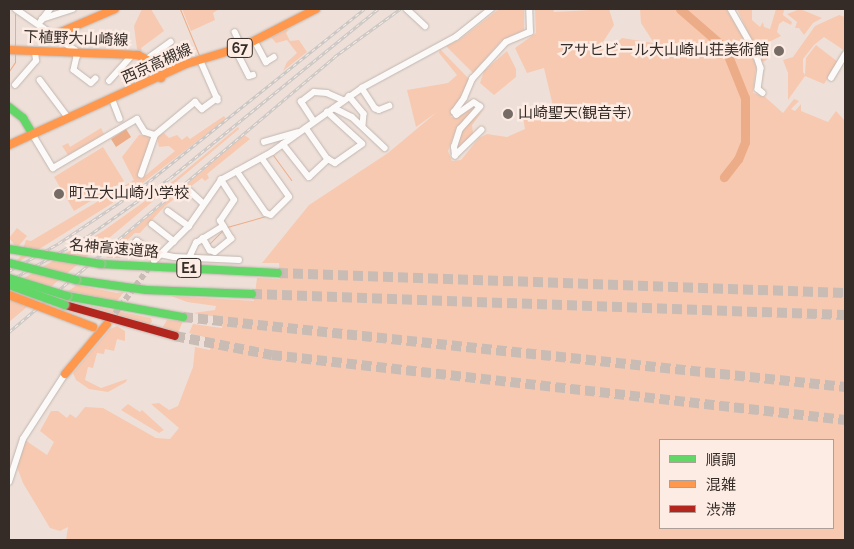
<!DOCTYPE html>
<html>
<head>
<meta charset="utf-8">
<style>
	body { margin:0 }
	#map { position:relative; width:854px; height:549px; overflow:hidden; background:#eee0d8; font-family:Raleway,"Noto Sans JP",sans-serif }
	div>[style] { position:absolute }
	.green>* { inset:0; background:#f7c9b1 }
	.water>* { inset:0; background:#edac88 }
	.stream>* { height:1px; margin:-0.5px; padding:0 0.5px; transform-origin:0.5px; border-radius:0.5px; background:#edac88 }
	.river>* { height:9px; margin:-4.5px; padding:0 4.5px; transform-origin:4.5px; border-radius:4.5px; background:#edac88 }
	.street-tunnel>* { height:5.5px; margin-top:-2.75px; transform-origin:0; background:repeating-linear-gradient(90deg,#c9bcb5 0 5.5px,transparent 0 8.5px) }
	.highway-tunnel>* { height:10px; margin-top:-5px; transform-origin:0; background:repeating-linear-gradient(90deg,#c9bcb5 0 10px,transparent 0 15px) }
	.roads { filter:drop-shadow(0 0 1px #c1b6b0) drop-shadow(0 0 1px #c1b6b0) }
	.street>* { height:5.5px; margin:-2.75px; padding:0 2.75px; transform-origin:2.75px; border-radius:2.75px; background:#fcfaf9 }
	.fast>* { height:8px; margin:-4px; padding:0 4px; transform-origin:4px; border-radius:4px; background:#63d668 }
	.slow>* { height:8px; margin:-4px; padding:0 4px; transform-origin:4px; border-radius:4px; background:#ff974d }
	.jam>* { height:8px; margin:-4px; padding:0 4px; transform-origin:4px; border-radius:4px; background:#b3261e }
	.rail>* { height:3px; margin-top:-1.5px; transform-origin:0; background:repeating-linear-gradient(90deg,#fcece4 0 4px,#c9c6c4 0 8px); box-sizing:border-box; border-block:1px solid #c9c6c4 }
	.bridges { filter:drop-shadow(0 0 1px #c1b6b0) drop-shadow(0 0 1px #c1b6b0) }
	.fast-bridge>* { height:8px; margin:-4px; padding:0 4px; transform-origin:4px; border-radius:4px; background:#63d668 }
	.slow-bridge>* { height:8px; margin:-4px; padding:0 4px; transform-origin:4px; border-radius:4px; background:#ff974d }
	.dots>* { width:14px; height:14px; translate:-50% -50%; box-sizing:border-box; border:2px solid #fcece4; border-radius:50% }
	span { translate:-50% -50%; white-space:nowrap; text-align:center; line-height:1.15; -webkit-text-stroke:5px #fcece4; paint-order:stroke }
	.shield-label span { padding:1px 4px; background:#fcece4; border:1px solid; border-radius:4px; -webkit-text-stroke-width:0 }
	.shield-label { font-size:14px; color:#362c27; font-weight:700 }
	.street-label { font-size:15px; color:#362c27 }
	.poi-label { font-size:15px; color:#362c27 }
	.right { translate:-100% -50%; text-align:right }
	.left { translate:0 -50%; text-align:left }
	.frame { position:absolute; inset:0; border:10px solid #362c27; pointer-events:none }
	.legend { position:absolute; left:659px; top:439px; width:175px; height:90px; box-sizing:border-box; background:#fcece4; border:1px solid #ad9f98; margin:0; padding:6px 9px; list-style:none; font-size:15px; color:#362c27 }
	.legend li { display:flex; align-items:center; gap:10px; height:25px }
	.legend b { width:25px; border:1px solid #ad9f98 }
</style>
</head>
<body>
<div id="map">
	<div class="green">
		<div style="clip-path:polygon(142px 9px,151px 9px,164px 31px,141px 48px,142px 51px,137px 49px,134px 26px)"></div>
		<div style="clip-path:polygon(182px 9px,219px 9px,213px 13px,215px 20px,191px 31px)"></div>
		<div style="clip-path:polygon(499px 9px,524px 9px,524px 30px,501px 41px,473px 73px,446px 46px,459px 40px)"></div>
		<div style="clip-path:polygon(evenodd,535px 9px,553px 9px,554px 12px,609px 9px,614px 25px,601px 45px,605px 54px,622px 38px,654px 43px,641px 23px,640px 9px,726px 9px,751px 51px,756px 67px,753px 93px,764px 96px,783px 113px,794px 99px,799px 101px,791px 109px,795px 111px,801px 104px,801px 111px,828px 122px,836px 111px,845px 121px,845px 540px,66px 540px,68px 527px,60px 531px,50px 528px,23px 483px,17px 467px,25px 440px,47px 455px,54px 442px,40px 431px,51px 411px,58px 411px,67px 418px,70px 414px,76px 418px,85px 407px,103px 408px,156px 438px,170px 439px,179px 428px,151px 404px,159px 403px,169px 410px,178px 406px,193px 367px,195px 347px,210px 350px,212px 339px,189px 333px,193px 324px,222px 328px,223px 318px,193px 313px,215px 310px,216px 306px,187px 302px,171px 296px,254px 301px,257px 278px,280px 279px,279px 263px,262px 263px,309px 205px,388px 153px,437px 112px,416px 127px,407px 90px,448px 83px,457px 75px,439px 53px,440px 49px,469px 79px,451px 117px,457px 118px,476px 105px,478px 107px,456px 129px,448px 151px,452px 161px,461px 160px,479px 138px,487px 134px,507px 137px,525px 129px,523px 117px,553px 106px,544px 68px,527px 73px,515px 48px,536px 33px,535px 9px,660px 440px,833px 440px,833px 528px,660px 528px,660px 440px)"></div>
		<div style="clip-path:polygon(737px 9px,752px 9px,752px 20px,760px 27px,763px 22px,764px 27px,770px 29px,776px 9px,784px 10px,783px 15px,792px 22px,791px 25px,783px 21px,779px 24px,777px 32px,781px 36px,765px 44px,770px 57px,765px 61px,762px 62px)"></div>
		<div style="clip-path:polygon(800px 9px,822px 18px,813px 23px,804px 35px,799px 28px,795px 28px,797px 22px,787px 14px)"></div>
		<div style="clip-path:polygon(839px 15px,845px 17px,845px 51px,824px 37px,814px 45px,803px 59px,803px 72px,805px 75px,806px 58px,816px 45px,838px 62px,824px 84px,805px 76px,788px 100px,788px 73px,783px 60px,793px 57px,815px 26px)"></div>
		<div style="clip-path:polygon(289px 29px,286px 33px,290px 41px,299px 40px,307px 52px,283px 71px,287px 62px,297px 53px,287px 40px,276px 43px,271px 37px)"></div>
		<div style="clip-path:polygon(507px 51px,516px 69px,516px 77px,494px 95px,480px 83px,484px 71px)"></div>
		<div style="clip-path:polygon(484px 109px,472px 125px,473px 133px,458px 153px,456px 150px,462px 130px)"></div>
		<div style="clip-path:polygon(224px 116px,226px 119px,135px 189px,9px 268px,20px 257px,26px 240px,31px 241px,134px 180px,122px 157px,139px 135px,152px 136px,139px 176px,141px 179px,175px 151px,169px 146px,159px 147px,157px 137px,164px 133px,169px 138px,177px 135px,182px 140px,187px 136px,190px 139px)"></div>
		<div style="clip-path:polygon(238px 127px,239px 129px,9px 322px,9px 287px,103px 231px,173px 181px)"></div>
		<div style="clip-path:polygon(101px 128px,104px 134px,68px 155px,62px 146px,68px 143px,70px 147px)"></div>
		<div style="clip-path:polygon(244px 135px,250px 139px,207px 174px,209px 178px,205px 181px,202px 178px,165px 206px,140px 233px,135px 233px,113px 253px,148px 253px,151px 258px,106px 258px,115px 245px)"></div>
		<div style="clip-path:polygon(103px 147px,124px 181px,74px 211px,54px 177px)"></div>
		<div style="clip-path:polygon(17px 228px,27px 236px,17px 248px,9px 238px)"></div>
		<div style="clip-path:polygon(77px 285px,117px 293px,124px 292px,117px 301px,68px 291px)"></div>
		<div style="clip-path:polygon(86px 305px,151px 318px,152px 322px,149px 324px)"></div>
		<div style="clip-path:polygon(167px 320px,183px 321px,178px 333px,163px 327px)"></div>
		<div style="clip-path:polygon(117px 326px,125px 331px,125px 341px,117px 339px,114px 351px,105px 349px,104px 354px,97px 353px,93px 368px,88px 367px,85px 380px,101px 388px,127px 379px,126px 382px,108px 392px,89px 389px,76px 380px,73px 373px,110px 329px)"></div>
		<div style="clip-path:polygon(128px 404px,140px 412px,142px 410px,164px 430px,159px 433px,121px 410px)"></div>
	</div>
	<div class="water">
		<div style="clip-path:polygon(126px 129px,131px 137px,116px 147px,111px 139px)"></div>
	</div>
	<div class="stream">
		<div style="left:180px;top:9px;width:50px;rotate:67.6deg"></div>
		<div style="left:15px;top:47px;width:33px;rotate:-90deg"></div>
		<div style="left:9px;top:71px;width:11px;rotate:-56deg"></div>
		<div style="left:15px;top:62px;width:8px;rotate:-90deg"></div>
		<div style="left:273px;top:155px;width:31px;rotate:54deg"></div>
		<div style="left:227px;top:227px;width:41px;rotate:-15.8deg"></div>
		<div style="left:209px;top:244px;width:21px;rotate:-45deg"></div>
	</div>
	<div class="river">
		<div style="left:680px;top:9px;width:60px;rotate:40.9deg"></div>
		<div style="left:725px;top:48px;width:54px;rotate:68.2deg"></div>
		<div style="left:745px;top:98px;width:44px;rotate:90deg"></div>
		<div style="left:745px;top:142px;width:18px;rotate:112deg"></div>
		<div style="left:738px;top:159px;width:23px;rotate:128deg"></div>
	</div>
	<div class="street-tunnel">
		<div style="left:110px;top:320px;width:69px;rotate:-53.3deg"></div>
	</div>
	<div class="highway-tunnel">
		<div style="left:278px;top:273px;width:567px;rotate:2.02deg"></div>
		<div style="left:252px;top:294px;width:593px;rotate:2.03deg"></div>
		<div style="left:183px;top:317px;width:666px;rotate:6.04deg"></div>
		<div style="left:175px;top:336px;width:99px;rotate:11.1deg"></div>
		<div style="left:272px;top:355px;width:577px;rotate:6.47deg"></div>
	</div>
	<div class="roads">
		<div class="street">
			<div style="left:16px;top:9px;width:72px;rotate:34.8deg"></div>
			<div style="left:75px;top:50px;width:7px;rotate:74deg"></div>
			<div style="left:77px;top:57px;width:13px;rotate:103deg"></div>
			<div style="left:74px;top:70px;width:21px;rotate:37deg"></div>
			<div style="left:91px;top:83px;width:6px;rotate:-45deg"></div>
			<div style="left:407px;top:9px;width:25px;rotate:43deg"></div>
			<div style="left:731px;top:9px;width:48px;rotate:60.3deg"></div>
			<div style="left:755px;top:51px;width:18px;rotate:71deg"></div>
			<div style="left:761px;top:68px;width:21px;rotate:98deg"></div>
			<div style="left:758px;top:89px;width:6px;rotate:39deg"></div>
			<div style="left:42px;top:19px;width:32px;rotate:-18deg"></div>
			<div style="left:41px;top:21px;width:15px;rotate:-53deg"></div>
			<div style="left:235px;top:32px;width:17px;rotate:65deg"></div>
			<div style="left:255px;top:41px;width:24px;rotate:62deg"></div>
			<div style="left:266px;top:62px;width:9px;rotate:-32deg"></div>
			<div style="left:236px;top:50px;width:29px;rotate:63deg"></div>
			<div style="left:249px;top:76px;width:4px;rotate:-14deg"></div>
			<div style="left:147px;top:59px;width:29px;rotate:-36deg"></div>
			<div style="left:200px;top:59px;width:45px;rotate:66.3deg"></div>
			<div style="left:831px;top:78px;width:27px;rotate:-59deg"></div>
			<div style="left:40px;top:80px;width:45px;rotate:53.1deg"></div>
			<div style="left:109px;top:81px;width:36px;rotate:-48deg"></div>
			<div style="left:15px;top:85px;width:32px;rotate:-49deg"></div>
			<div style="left:36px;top:61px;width:9px;rotate:-96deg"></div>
			<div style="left:362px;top:88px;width:24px;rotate:57deg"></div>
			<div style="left:375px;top:108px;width:4px;rotate:27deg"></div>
			<div style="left:379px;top:110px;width:11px;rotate:-22deg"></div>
			<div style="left:349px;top:96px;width:23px;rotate:50deg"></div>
			<div style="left:364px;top:114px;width:11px;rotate:95deg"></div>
			<div style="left:112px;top:98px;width:22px;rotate:69deg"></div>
			<div style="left:334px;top:108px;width:20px;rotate:27deg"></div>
			<div style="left:352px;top:117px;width:45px;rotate:43.2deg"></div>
			<div style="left:314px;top:122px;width:24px;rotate:-123deg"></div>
			<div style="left:301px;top:102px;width:16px;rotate:-38deg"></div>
			<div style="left:314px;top:92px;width:13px;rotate:4deg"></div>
			<div style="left:327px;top:93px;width:17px;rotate:24deg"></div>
			<div style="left:306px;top:128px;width:38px;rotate:55deg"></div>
			<div style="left:328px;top:159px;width:8px;rotate:30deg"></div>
			<div style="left:335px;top:163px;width:33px;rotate:-35deg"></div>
			<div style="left:362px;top:144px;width:47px;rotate:-137.6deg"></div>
			<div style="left:482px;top:130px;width:37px;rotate:136deg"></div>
			<div style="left:455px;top:156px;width:9px;rotate:-96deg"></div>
			<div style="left:454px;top:147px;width:19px;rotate:-72deg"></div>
			<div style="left:460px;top:129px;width:30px;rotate:-48deg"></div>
			<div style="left:480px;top:107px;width:7px;rotate:-146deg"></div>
			<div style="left:474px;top:103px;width:21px;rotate:145deg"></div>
			<div style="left:457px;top:115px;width:4px;rotate:-135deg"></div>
			<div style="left:454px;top:112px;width:17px;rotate:-54deg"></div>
			<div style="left:464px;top:98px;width:21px;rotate:-67deg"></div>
			<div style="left:472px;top:79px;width:50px;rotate:-47.4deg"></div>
			<div style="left:506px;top:42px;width:26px;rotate:-23deg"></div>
			<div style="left:530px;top:32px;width:23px;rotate:-92deg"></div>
			<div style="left:32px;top:133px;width:41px;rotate:59deg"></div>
			<div style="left:53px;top:168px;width:97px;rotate:-30.3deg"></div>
			<div style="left:137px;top:119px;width:15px;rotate:58deg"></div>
			<div style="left:145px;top:132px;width:10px;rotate:17deg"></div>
			<div style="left:155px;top:135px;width:52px;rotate:-39.5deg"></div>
			<div style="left:195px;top:102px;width:10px;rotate:45deg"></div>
			<div style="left:202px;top:109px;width:19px;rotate:-36deg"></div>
			<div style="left:264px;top:142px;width:35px;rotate:-16deg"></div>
			<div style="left:283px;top:144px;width:42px;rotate:51.8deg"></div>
			<div style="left:309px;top:177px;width:26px;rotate:-43deg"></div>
			<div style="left:237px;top:171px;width:51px;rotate:55.4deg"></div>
			<div style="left:266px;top:213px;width:5px;rotate:22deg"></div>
			<div style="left:271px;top:215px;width:25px;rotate:-45deg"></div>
			<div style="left:289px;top:197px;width:47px;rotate:-125.4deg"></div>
			<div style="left:141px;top:175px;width:42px;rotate:-70.7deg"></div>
			<div style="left:190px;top:191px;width:18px;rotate:43deg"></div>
			<div style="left:168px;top:211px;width:26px;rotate:36deg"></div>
			<div style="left:152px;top:224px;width:28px;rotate:38deg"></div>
			<div style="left:203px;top:238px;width:14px;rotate:60deg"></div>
			<div style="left:210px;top:250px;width:5px;rotate:22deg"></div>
			<div style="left:215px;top:252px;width:21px;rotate:-39deg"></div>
			<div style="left:231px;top:239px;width:21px;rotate:-121deg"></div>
			<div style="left:220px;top:221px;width:25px;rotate:-56deg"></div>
			<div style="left:234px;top:200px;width:24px;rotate:-123deg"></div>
			<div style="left:134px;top:244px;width:4px;rotate:-45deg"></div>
			<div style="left:137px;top:241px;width:22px;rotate:34deg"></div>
			<div style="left:155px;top:253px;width:19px;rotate:12deg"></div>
			<div style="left:174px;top:257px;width:65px;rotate:2.6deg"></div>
			<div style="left:189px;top:258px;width:17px;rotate:-65deg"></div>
			<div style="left:196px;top:243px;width:32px;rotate:-32deg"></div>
			<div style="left:154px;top:261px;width:49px;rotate:-45deg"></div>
			<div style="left:189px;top:226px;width:56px;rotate:-55.2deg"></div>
			<div style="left:221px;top:180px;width:58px;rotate:-28.8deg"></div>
			<div style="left:272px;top:152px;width:110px;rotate:-35.4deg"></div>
			<div style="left:362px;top:88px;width:107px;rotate:-28.5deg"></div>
			<div style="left:456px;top:37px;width:45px;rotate:-38.7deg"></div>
			<div style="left:9px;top:482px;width:45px;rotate:-72deg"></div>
			<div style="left:23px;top:439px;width:77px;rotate:-57.1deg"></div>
		</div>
		<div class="fast">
			<div style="left:9px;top:107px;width:18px;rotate:38deg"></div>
			<div style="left:23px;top:118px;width:17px;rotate:59deg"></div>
			<div style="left:101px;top:264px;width:177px;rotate:2.9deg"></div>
			<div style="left:76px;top:280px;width:71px;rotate:8.1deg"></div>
			<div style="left:146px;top:290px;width:106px;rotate:2.2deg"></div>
			<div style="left:67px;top:296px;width:118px;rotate:10.3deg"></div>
		</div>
		<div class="slow">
			<div style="left:54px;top:35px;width:66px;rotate:-23.1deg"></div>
			<div style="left:9px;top:50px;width:129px;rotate:2.2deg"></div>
			<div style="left:138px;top:55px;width:15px;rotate:28deg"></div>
			<div style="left:151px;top:62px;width:19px;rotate:58deg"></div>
			<div style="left:9px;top:145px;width:195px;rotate:-24.6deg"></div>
			<div style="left:186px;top:64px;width:59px;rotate:-16.9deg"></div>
			<div style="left:242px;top:47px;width:83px;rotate:-27.2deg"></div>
			<div style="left:65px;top:374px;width:65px;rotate:-50deg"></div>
		</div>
		<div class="jam">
			<div style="left:65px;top:305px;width:114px;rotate:15.7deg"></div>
		</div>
	</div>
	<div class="rail">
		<div style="left:9px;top:271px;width:57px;rotate:-29.2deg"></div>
		<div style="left:59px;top:243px;width:94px;rotate:-33.7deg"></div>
		<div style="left:137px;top:191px;width:291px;rotate:-38.7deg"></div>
		<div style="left:9px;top:281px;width:91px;rotate:-29.7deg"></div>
		<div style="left:88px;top:236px;width:100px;rotate:-35.3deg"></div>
		<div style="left:170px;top:178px;width:268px;rotate:-39.1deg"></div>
		<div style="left:9px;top:332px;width:426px;rotate:-40.2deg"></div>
		<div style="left:334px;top:57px;width:82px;rotate:-36deg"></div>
	</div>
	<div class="bridges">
		<div class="fast-bridge">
			<div style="left:9px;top:249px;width:93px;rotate:9.3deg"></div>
			<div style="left:9px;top:263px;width:69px;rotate:14.2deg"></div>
			<div style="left:9px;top:278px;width:61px;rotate:17.2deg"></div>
			<div style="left:9px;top:285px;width:59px;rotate:19.7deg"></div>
		</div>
		<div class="slow-bridge">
			<div style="left:9px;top:295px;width:90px;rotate:20.9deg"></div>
		</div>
	</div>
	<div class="dots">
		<div style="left:779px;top:51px;background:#766b65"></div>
		<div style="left:508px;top:114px;background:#766b65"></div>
		<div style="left:59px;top:194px;background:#766b65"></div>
	</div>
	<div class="shield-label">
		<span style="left:240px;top:48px">67</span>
		<span style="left:189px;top:268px">E1</span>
	</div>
	<div class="street-label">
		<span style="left:76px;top:39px;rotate:2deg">下植野大山崎線</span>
		<span style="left:157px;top:64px;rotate:-24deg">西京高槻線</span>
		<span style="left:114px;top:249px;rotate:5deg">名神高速道路</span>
	</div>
	<div class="poi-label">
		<span class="right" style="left:769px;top:51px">アサヒビール大山崎山荘美術館</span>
		<span class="left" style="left:518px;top:114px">山崎聖天(観音寺)</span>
		<span class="left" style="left:69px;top:194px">町立大山崎小学校</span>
	</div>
	<div class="frame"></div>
	<ul class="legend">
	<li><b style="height:6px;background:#63d668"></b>順調</li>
	<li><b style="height:6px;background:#ff974d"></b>混雑</li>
	<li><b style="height:6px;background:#b3261e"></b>渋滞</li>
	</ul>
</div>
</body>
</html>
